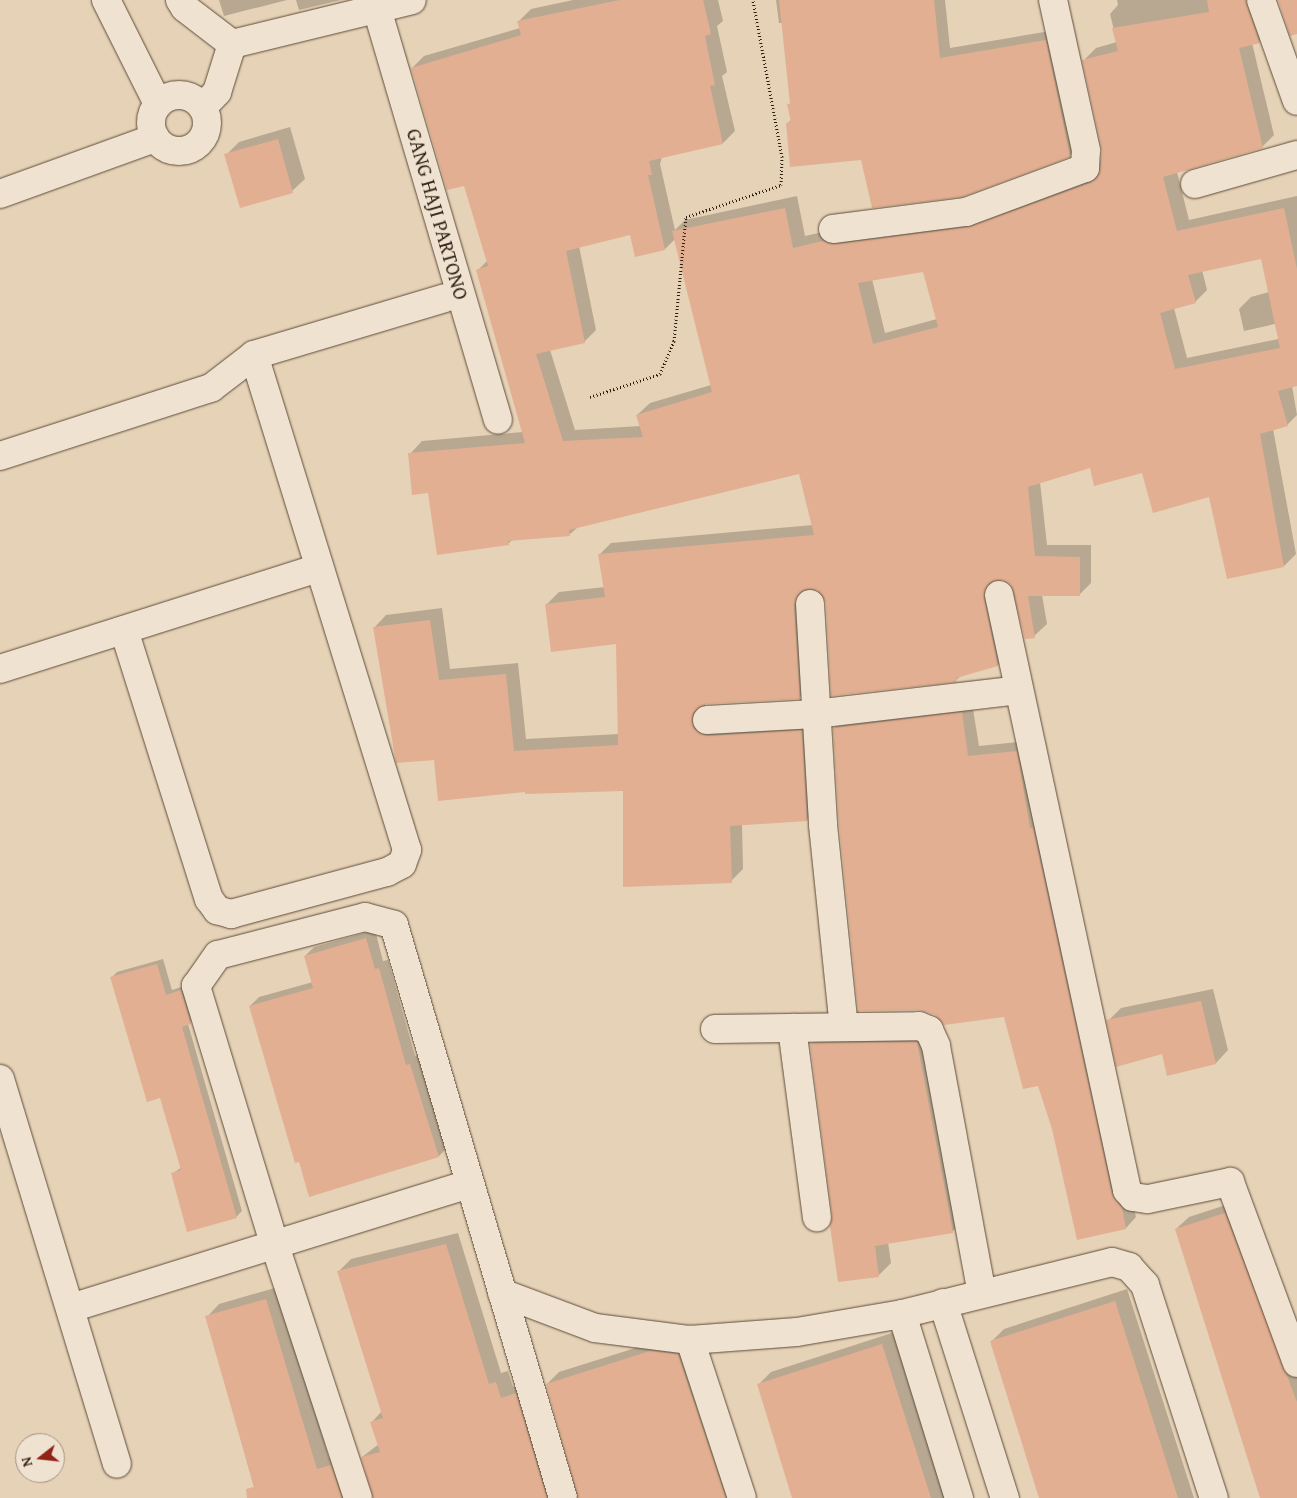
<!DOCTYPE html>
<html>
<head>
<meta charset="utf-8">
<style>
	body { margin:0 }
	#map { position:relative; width:1297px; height:1498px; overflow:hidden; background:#e6d2b6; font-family:"Gentium Book Plus",serif }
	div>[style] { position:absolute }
	.shadow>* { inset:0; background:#0003 }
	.building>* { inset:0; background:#e3af92 }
	.path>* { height:3px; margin-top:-1.5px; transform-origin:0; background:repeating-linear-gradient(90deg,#2f1f11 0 1px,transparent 0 3.5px) }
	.roads { filter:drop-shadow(0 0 1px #5d4c3a) drop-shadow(0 0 1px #5d4c3a) }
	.minor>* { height:28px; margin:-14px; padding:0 14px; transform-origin:14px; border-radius:14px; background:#efe2d0 }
	.minor>.ring { margin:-14px; padding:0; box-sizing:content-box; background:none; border:28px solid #efe2d0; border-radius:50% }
	.tertiary>* { height:28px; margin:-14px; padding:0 14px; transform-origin:14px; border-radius:14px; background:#efe2d0 }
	span { translate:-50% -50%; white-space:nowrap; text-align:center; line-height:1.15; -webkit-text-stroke:5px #efe2d0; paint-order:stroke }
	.street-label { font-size:20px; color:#2f1f11 }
	.north { position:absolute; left:15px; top:1433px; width:50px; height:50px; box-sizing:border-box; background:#efe2d0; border:1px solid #a29484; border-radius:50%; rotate:254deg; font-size:14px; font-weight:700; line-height:20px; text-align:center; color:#2f1f11 }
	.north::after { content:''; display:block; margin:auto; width:18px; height:22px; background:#8f2418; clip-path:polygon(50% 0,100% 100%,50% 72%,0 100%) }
</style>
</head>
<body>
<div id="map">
	<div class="shadow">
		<div style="clip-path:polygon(219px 0,287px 0,224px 16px)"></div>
		<div style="clip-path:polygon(296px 0,341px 0,299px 10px)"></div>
		<div style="clip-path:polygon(evenodd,573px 0,718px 0,723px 21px,717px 26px,727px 72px,722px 76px,735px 131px,723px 143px,662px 157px,660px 164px,675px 230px,685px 220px,797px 196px,805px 236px,836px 229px,984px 215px,1099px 170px,1103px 147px,1084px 60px,1096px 48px,1117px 42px,1110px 14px,1118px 5px,1117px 0,1262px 0,1271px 30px,1259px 42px,1252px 43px,1274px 135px,1262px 147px,1177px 172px,1189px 220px,1297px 196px,1297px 319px,1244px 331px,1239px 309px,1251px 297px,1269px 292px,1262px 258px,1202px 270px,1207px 290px,1195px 302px,1174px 308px,1187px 358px,1297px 335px,1297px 384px,1292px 386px,1297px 415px,1287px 425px,1273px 429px,1296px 554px,1284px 566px,1210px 496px,1143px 472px,1090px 467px,1040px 482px,1047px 545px,1091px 545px,1091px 583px,1079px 595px,1042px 595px,1047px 624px,1034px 636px,1012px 584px,1004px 579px,997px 580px,995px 585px,1010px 653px,998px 665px,961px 676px,956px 680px,827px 602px,818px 589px,807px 588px,812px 686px,799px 698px,705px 703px,705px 716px,813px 719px,819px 808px,807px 820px,742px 824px,743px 869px,731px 881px,624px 790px,526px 790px,435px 758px,374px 628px,386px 615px,442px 608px,450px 669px,518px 663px,526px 739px,619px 734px,617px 642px,547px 604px,559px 592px,605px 587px,599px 555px,611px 543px,813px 525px,800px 473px,578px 527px,570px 534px,512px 540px,508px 544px,429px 492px,410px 454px,422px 441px,523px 432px,478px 270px,487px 261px,465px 184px,412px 68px,424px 56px,520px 28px,519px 21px,531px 9px,573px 0,631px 233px,665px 249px,675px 239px,711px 385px,650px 403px,637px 415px,641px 426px,575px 430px,550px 350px,584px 342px,596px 330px,579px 246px,631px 233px,573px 0,924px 271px,937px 319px,885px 333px,872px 279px,924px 271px)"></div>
		<div style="clip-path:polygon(776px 0,945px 0,950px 48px,1056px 30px,1080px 145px,1069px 156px,862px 159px,788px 123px,792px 119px,788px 105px,791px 102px,783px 23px,779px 23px)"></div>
		<div style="clip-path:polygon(290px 127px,305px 179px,292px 191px,226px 155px,239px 142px)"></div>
		<div style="clip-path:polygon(972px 703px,979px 746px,1027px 741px,1136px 1217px,1126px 1228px,1053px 1129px,1039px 1084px,1005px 1016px,834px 728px,845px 718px)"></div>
		<div style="clip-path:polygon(375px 930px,383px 961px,388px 960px,415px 1056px,419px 1055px,448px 1147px,439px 1156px,310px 1195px,250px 1006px,259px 997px,313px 982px,305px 956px,314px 947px)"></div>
		<div style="clip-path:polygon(163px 959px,172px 990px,187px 985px,197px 1017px,188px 1024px,242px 1211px,236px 1217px,172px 1174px,182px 1167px,161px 1096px,111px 978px,117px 972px)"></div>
		<div style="clip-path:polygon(1213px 989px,1228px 1050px,1216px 1063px,1108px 1021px,1121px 1008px)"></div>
		<div style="clip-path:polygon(929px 1031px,964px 1220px,952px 1232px,888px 1242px,891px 1263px,879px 1275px,834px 1215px,811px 1044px,823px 1032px)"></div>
		<div style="clip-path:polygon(1238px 1201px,1297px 1358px,1297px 1498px,1261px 1498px,1176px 1229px,1189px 1217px)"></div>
		<div style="clip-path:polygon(458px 1233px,501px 1373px,508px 1371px,513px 1387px,528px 1382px,568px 1498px,374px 1498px,362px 1457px,379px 1444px,372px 1422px,382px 1411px,339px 1271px,351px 1259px)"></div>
		<div style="clip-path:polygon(278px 1287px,329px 1458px,343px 1454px,362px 1498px,257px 1498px,207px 1317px,219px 1304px)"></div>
		<div style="clip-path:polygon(1127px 1289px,1194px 1498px,1040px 1498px,991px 1342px,1004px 1329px)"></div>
		<div style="clip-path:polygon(895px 1332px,947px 1498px,794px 1498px,758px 1385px,771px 1372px)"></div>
		<div style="clip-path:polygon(664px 1339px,690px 1342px,745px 1498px,578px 1498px,547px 1384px,559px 1372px)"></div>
	</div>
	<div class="building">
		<div style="clip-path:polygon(evenodd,620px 0,703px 0,711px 34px,705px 36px,715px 85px,710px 86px,723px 144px,649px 161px,652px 175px,648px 175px,665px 250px,635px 257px,630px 235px,566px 251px,585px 343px,536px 354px,563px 441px,643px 437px,636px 415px,712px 392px,672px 231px,785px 208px,793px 248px,823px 241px,835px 244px,968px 227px,1090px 183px,1100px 169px,1102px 151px,1082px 60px,1118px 51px,1112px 28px,1209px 12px,1207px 0,1246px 0,1260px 43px,1239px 48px,1263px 148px,1163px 177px,1177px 231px,1284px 208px,1297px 269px,1297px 386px,1278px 391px,1288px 426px,1260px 434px,1284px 567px,1227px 579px,1209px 497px,1153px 513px,1142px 473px,1094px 486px,1090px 468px,1028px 487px,1035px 556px,1080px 557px,1080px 596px,1028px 596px,1035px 638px,1025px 639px,1011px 585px,1003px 580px,989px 583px,984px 598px,998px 666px,956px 678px,957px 682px,831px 696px,826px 603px,817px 590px,802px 591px,794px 605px,800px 699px,706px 704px,693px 713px,694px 729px,707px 736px,802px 730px,807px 821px,730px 826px,732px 883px,623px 887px,623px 791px,525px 794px,525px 792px,438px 801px,434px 760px,396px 763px,373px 627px,430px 620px,439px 680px,506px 674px,514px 751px,618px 745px,616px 644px,551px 652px,545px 604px,605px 597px,598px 554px,814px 535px,799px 474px,569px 530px,570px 536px,508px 541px,509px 545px,437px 555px,428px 493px,412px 495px,408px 453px,525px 443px,476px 270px,488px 266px,464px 186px,447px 190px,411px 68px,521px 35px,517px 21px,620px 0,1261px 259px,1280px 348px,1175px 369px,1160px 313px,1196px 303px,1188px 275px,1261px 259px,620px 0,923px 272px,938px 327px,873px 344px,858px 283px,923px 272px)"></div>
		<div style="clip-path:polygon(779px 0,934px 0,940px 58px,1046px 40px,1070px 157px,962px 197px,872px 208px,861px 160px,790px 167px,786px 123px,791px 122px,787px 104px,790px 104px)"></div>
		<div style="clip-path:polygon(1278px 0,1297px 0,1297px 34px,1290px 36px)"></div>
		<div style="clip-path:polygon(278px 139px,293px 193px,240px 208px,224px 154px)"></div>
		<div style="clip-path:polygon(962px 712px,968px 756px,1017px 751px,1030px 828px,1033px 828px,1112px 1193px,1122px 1208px,1126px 1229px,1077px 1240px,1052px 1129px,1038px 1086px,1023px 1089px,1004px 1017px,944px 1025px,935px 1015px,919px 1010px,858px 1011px,839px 824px,833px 728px)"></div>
		<div style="clip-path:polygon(366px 938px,375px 969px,379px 968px,406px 1065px,410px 1064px,439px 1157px,309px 1197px,299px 1162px,295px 1163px,249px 1006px,313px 988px,304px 956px)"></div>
		<div style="clip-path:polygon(157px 964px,166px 995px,181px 990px,191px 1024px,182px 1027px,237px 1218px,187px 1232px,171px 1173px,181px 1170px,160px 1098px,147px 1102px,110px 977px)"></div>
		<div style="clip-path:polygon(1201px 1001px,1216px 1064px,1167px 1076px,1162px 1054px,1116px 1067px,1106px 1020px)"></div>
		<div style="clip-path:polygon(917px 1042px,953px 1233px,875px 1246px,879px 1277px,838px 1282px,830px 1226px,832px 1215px,810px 1043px)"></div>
		<div style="clip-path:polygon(1225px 1213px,1297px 1402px,1297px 1498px,1260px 1498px,1175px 1229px)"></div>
		<div style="clip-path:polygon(446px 1244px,489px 1384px,496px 1382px,501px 1398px,516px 1393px,547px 1498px,373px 1498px,361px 1457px,380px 1452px,370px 1422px,383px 1418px,337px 1271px)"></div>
		<div style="clip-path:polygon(266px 1299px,317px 1469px,331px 1465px,342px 1498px,247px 1498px,246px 1489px,254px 1487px,205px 1316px)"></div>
		<div style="clip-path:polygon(1115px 1301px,1178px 1498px,1039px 1498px,990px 1341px)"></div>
		<div style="clip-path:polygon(882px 1344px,931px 1498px,792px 1498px,757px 1384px)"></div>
		<div style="clip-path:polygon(650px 1351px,678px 1354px,726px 1498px,578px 1498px,546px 1384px)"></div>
	</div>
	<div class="path">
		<div style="left:590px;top:397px;width:74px;rotate:-18.2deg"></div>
		<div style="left:660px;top:374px;width:36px;rotate:-67deg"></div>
		<div style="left:674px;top:341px;width:125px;rotate:-84.5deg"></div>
		<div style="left:686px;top:217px;width:100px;rotate:-18.6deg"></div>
		<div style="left:781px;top:185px;width:28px;rotate:-88deg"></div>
		<div style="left:782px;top:157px;width:160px;rotate:-100.5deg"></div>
	</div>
	<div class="roads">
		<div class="minor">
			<div style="left:106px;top:0;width:116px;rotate:63.4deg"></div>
			<div style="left:1261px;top:0;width:107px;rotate:70.4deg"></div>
			<div style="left:377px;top:9px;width:428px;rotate:73.6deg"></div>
			<div class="ring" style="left:151px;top:95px;width:28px;height:28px"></div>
			<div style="left:203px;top:107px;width:21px;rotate:-47deg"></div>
			<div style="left:217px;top:92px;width:50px;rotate:-72.6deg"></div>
			<div style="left:1195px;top:184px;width:106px;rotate:-15.9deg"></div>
			<div style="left:0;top:194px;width:165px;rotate:-19.9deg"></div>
			<div style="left:833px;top:229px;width:134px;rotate:-7.3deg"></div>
			<div style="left:966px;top:212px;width:127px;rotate:-20.3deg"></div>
			<div style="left:1085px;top:168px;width:18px;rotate:-87deg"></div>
			<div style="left:1086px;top:150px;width:154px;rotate:-102.4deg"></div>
			<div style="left:0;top:456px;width:222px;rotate:-17.9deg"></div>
			<div style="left:211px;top:388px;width:54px;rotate:-37.5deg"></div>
			<div style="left:254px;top:355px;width:199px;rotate:-16.6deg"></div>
			<div style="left:999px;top:595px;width:609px;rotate:77.86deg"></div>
			<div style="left:1127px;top:1190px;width:9px;rotate:49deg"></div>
			<div style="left:1133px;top:1197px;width:15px;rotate:8deg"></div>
			<div style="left:1148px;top:1199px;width:84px;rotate:-11.7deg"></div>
			<div style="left:1230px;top:1182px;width:193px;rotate:69.7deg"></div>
			<div style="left:810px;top:604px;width:221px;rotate:86.6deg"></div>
			<div style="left:823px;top:825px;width:203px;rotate:84.1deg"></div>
			<div style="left:124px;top:630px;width:282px;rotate:72.5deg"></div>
			<div style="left:209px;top:899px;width:14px;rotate:54deg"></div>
			<div style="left:217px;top:910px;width:15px;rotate:16deg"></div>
			<div style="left:231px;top:914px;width:162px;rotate:-15.1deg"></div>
			<div style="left:387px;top:872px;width:17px;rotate:-28deg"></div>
			<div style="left:402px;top:864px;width:15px;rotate:-70deg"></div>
			<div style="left:407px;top:850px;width:518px;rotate:-107.18deg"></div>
			<div style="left:0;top:669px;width:335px;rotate:-17.6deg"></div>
			<div style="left:707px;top:720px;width:108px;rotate:-3.2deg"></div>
			<div style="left:815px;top:714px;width:205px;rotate:-6.7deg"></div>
			<div style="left:792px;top:1028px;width:191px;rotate:82.5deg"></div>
			<div style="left:715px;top:1029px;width:204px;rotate:-0.8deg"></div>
			<div style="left:919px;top:1026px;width:11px;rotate:22deg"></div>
			<div style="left:929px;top:1030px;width:17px;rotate:66deg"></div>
			<div style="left:936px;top:1046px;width:251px;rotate:79.5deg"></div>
			<div style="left:0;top:1079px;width:402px;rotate:73.1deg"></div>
			<div style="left:502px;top:1293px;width:99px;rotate:20.6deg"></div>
			<div style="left:595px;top:1328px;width:96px;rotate:7.2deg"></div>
			<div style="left:690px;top:1340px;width:107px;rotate:-4.3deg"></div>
			<div style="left:797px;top:1332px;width:107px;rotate:-9.7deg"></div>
			<div style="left:902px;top:1314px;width:216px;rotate:-13.9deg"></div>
			<div style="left:1112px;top:1262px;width:18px;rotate:16deg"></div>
			<div style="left:1129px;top:1267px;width:24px;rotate:48deg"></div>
			<div style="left:1145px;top:1285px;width:224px;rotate:72.1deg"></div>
			<div style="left:943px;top:1303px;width:205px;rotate:72.4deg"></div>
			<div style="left:71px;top:1308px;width:416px;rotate:-17.3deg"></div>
			<div style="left:902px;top:1314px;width:193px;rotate:72.8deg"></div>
			<div style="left:690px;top:1340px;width:166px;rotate:71.8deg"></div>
			<div style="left:358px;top:1498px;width:268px;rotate:-108.2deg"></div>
			<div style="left:274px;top:1243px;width:269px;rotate:-106.9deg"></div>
			<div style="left:196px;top:986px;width:38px;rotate:-55deg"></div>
			<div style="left:218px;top:955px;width:152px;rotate:-14.5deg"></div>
			<div style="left:365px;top:917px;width:30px;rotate:15deg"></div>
			<div style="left:394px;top:925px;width:597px;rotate:73.57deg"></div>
		</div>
		<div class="tertiary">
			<div style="left:180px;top:0;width:9px;rotate:58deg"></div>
			<div style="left:185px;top:8px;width:59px;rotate:37.5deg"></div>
			<div style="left:232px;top:44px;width:185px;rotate:-13.7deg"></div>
		</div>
	</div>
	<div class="street-label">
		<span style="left:438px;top:214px;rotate:74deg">GANG HAJI PARTONO</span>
	</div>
	<div class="north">N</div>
</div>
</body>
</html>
